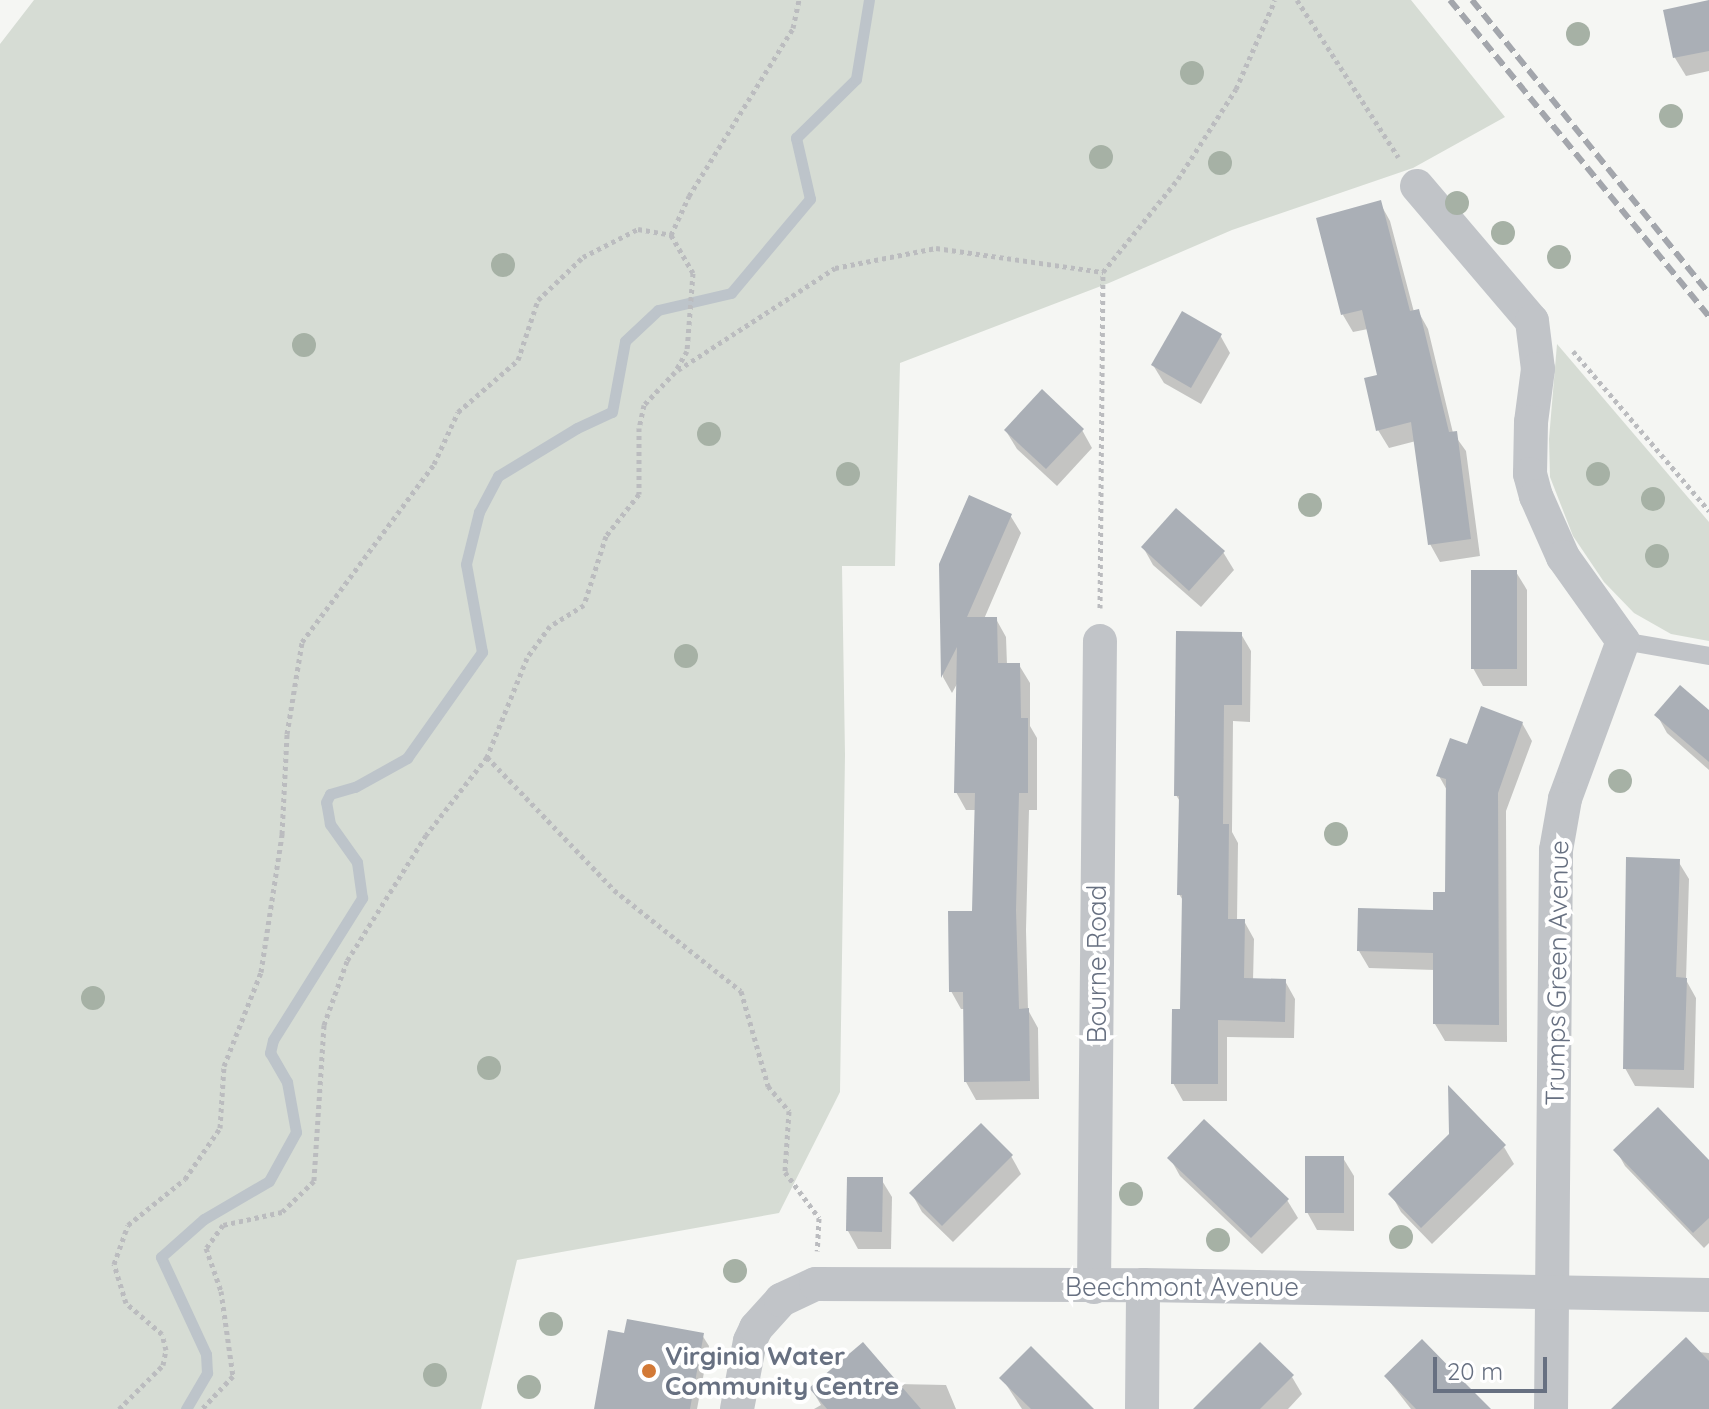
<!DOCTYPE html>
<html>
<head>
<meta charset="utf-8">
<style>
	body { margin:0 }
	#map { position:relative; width:1709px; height:1409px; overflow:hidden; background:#f5f6f3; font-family:Quicksand,sans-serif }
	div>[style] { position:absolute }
	.green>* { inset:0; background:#d6dcd4 }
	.shadow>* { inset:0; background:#0003 }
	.stream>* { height:11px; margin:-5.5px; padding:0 5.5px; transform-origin:5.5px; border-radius:5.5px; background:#bdc4ca }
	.building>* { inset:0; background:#aaafb6 }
	.path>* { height:5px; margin-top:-2.5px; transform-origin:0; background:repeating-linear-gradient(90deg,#bbbcbf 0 4px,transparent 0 8px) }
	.service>* { height:18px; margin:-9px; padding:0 9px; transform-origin:9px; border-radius:9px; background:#c1c4c8 }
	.minor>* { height:34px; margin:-17px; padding:0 17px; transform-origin:17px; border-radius:17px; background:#c1c4c8 }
	.rail>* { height:6px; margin-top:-3px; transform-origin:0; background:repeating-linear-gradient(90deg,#a3a6ac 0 12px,transparent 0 18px) }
	.trees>* { width:24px; height:24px; margin:-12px; border-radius:50%; background:#a6b1a5 }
	.dots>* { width:22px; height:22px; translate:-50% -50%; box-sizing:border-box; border:4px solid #fff; border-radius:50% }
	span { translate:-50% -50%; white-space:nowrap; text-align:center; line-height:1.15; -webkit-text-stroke:8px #fff; paint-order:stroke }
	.street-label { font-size:26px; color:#677081 }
	.poi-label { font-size:26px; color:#677081; font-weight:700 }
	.left { translate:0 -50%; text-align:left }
	.scale { position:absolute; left:1433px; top:1357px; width:114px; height:36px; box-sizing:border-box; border:4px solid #677081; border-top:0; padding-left:10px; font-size:24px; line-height:28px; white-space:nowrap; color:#677081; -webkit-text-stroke:6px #fff; paint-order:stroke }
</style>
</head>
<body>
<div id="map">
	<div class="green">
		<div style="clip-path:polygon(34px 0,1411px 0,1505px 117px,1413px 168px,1232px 230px,1109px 283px,900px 363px,895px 566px,842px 566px,845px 755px,840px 1092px,779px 1213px,517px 1260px,481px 1409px,0 1409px,0 44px)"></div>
		<div style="clip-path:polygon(1557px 344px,1709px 522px,1709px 641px,1671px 634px,1634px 613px,1604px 582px,1573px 536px,1550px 477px,1549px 439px)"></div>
	</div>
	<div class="shadow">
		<div style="clip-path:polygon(1709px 2px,1709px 71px,1686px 76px,1675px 58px,1665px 12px)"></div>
		<div style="clip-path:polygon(1380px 203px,1390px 221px,1414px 312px,1418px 311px,1428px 329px,1453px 433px,1466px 451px,1480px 556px,1440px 562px,1430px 544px,1416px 441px,1389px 448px,1378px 430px,1380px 376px,1368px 329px,1353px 332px,1343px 315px)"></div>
		<div style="clip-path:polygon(1220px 335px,1230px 353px,1201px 404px,1164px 383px,1153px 365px)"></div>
		<div style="clip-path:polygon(1082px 430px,1092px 448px,1057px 486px,1017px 449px,1006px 431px)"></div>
		<div style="clip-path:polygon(1010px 515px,1021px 533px,984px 619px,996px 619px,1006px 637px,1007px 665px,1019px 665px,1030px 683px,1030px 726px,1037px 738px,1037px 810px,1029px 810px,1026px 930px,1028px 1010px,1038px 1028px,1039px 1099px,976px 1100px,966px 1082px,965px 1009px,961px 1009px,951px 991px,974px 913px,976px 810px,966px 810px,956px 792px,958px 682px,952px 693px,943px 677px,941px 564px)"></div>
		<div style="clip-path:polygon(1143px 547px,1223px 552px,1234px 570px,1201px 607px,1153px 565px)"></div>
		<div style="clip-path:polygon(1516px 572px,1527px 590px,1527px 686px,1483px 686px,1473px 668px)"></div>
		<div style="clip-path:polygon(1241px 634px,1251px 651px,1250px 722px,1233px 721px,1232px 832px,1238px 843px,1237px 921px,1244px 921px,1254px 939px,1253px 981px,1285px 981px,1295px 999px,1294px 1038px,1227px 1037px,1227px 1101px,1183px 1101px,1173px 1083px,1182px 1011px,1184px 902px,1179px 894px,1181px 803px,1176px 795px)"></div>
		<div style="clip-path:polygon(1709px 713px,1709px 770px,1667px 733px,1657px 715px)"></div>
		<div style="clip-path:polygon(1522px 723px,1532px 741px,1506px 811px,1507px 1042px,1445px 1041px,1435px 1024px,1435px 970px,1369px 968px,1359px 951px,1435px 912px,1447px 894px,1448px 792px,1439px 776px)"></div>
		<div style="clip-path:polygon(1678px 861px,1689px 879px,1686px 980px,1696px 998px,1694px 1088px,1635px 1086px,1625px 1068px)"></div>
		<div style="clip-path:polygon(1504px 1147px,1514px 1164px,1432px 1244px,1401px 1212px,1391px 1194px)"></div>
		<div style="clip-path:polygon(1616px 1150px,1709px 1163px,1709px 1243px,1704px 1248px,1625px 1166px)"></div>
		<div style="clip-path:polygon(1011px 1156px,1021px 1174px,953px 1242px,922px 1212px,912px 1194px)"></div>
		<div style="clip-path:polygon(1170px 1158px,1287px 1200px,1298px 1218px,1262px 1254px,1180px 1176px)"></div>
		<div style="clip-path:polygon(1343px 1158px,1354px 1176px,1354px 1231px,1317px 1230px,1307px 1212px)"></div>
		<div style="clip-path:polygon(881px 1179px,892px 1197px,891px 1249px,858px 1249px,848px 1231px)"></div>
		<div style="clip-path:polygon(702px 1335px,709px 1346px,697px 1409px,596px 1409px)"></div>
		<div style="clip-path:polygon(1698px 1352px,1709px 1353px,1709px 1409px,1614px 1409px)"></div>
		<div style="clip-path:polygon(1292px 1377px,1302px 1394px,1288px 1409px,1203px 1409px)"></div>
		<div style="clip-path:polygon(1386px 1377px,1488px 1409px,1411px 1409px)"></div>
		<div style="clip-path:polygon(1002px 1378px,1087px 1409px,1022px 1409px)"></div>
		<div style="clip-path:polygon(897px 1384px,946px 1385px,956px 1409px,814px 1409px,821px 1405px,811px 1388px)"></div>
	</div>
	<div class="stream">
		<div style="left:186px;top:1409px;width:42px;rotate:-59.7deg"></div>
		<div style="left:207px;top:1373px;width:19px;rotate:-93deg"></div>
		<div style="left:206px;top:1354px;width:107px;rotate:-114.9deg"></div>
		<div style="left:161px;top:1257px;width:57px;rotate:-41.5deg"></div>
		<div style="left:204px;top:1219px;width:75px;rotate:-30.3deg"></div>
		<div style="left:269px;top:1181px;width:56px;rotate:-61.1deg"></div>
		<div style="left:296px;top:1132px;width:51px;rotate:-100.2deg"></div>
		<div style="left:287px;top:1082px;width:34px;rotate:-120deg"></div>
		<div style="left:270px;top:1053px;width:13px;rotate:-77deg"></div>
		<div style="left:273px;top:1040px;width:168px;rotate:-57.9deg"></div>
		<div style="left:362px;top:898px;width:36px;rotate:-98deg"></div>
		<div style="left:357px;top:862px;width:47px;rotate:-125.4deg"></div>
		<div style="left:330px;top:824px;width:22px;rotate:-100deg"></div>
		<div style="left:326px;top:802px;width:9px;rotate:-63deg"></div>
		<div style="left:330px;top:794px;width:26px;rotate:-16deg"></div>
		<div style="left:355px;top:787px;width:60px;rotate:-29.1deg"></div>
		<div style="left:407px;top:758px;width:130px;rotate:-54.7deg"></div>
		<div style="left:482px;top:652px;width:89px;rotate:-100.3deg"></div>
		<div style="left:466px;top:564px;width:54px;rotate:-76deg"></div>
		<div style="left:479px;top:512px;width:41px;rotate:-62.2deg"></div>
		<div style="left:498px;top:476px;width:92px;rotate:-31.3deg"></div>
		<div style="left:577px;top:428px;width:38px;rotate:-25deg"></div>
		<div style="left:612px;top:412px;width:72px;rotate:-79.6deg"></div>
		<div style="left:625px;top:341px;width:45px;rotate:-43.2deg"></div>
		<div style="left:658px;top:310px;width:75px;rotate:-13.1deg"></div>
		<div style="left:731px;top:293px;width:123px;rotate:-50deg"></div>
		<div style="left:810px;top:199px;width:63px;rotate:-102.9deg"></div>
		<div style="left:796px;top:138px;width:84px;rotate:-44.5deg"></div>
		<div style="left:856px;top:79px;width:80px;rotate:-80.7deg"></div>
	</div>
	<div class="building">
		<div style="clip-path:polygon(1709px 0,1709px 51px,1673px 58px,1663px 10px)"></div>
		<div style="clip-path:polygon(1381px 200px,1410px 311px,1419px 309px,1449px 432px,1457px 431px,1471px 539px,1428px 545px,1411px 422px,1376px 431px,1364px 378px,1377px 375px,1362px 310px,1341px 315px,1316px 218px)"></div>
		<div style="clip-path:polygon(1182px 311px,1222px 334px,1191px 388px,1151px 365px)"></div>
		<div style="clip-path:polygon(1042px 389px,1084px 429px,1046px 469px,1004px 430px)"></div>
		<div style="clip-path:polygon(969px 495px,1012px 514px,967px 617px,997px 617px,998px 663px,1020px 663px,1021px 718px,1028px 718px,1028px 793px,1019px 793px,1016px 910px,1019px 1009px,1029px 1008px,1030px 1081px,964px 1082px,963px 992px,949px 992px,948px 911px,972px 911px,975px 793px,954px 793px,957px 647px,941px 678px,939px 564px)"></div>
		<div style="clip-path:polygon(1176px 508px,1225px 551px,1189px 591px,1141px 547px)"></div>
		<div style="clip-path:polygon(1471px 570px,1517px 570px,1517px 669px,1471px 669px)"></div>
		<div style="clip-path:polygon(1176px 631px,1242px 632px,1242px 705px,1224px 705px,1223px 824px,1229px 824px,1228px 919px,1245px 919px,1244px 978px,1286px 979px,1285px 1022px,1218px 1020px,1218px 1084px,1171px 1084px,1172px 1009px,1180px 1009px,1181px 955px,1182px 895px,1177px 895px,1179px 796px,1174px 796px)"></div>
		<div style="clip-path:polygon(1680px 685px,1709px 710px,1709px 762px,1654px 715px)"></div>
		<div style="clip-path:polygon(1481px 706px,1523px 722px,1498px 793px,1499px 1025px,1433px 1024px,1433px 953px,1357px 951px,1358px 908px,1433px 910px,1433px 892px,1445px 892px,1446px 779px,1436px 776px,1450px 738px,1467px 744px)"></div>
		<div style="clip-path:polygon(1626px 857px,1680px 859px,1676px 977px,1687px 978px,1684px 1070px,1623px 1069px)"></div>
		<div style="clip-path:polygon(1448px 1085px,1506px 1145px,1421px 1228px,1388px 1194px,1449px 1134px)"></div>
		<div style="clip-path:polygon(1658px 1107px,1709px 1160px,1709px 1218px,1693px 1233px,1613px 1150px)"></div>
		<div style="clip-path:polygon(1204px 1119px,1289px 1199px,1251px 1238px,1167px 1158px)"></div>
		<div style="clip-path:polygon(981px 1123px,1013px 1155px,942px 1226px,909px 1193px)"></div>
		<div style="clip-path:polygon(1305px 1156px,1344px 1156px,1344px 1213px,1305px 1213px)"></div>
		<div style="clip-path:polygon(847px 1177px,883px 1177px,882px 1232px,846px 1231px)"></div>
		<div style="clip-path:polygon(627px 1319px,704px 1333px,690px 1409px,594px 1409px,608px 1330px,624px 1333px)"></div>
		<div style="clip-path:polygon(1686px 1337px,1709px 1361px,1709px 1409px,1611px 1409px)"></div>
		<div style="clip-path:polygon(1422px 1339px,1463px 1381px,1491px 1409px,1416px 1409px,1384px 1376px)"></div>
		<div style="clip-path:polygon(863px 1342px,921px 1409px,827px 1409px,809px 1388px)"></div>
		<div style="clip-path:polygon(1260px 1342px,1294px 1375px,1260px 1409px,1193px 1409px)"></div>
		<div style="clip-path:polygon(1031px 1346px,1094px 1409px,1031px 1409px,999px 1378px)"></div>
	</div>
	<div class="path">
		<div style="left:1297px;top:0;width:187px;rotate:57.2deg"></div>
		<div style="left:671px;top:235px;width:43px;rotate:-65.2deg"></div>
		<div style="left:689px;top:196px;width:198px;rotate:-58.2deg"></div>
		<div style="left:793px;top:28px;width:29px;rotate:-78deg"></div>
		<div style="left:1573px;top:351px;width:210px;rotate:49.6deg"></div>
		<div style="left:678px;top:370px;width:187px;rotate:-33deg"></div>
		<div style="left:835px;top:268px;width:103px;rotate:-11.2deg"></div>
		<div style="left:936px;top:248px;width:169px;rotate:8.2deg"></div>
		<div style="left:1100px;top:608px;width:336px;rotate:-89.5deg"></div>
		<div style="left:1103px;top:272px;width:119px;rotate:-51.1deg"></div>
		<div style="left:1178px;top:179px;width:107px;rotate:-57.2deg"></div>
		<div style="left:1236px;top:89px;width:97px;rotate:-66.3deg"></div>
		<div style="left:487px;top:757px;width:184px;rotate:46.3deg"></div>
		<div style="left:614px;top:890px;width:162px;rotate:38.5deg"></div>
		<div style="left:741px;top:991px;width:99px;rotate:74.1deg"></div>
		<div style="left:768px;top:1086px;width:33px;rotate:50deg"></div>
		<div style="left:789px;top:1111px;width:61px;rotate:93.8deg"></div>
		<div style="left:785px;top:1172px;width:57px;rotate:53.5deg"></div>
		<div style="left:819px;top:1218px;width:33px;rotate:93deg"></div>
		<div style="left:119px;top:1409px;width:62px;rotate:-45deg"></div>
		<div style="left:163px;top:1365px;width:15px;rotate:-79deg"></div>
		<div style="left:166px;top:1350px;width:16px;rotate:-104deg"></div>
		<div style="left:162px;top:1334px;width:48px;rotate:-139.3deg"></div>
		<div style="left:126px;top:1303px;width:41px;rotate:-107.1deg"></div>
		<div style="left:114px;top:1264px;width:41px;rotate:-70.3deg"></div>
		<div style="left:128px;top:1225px;width:73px;rotate:-38.9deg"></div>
		<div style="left:185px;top:1179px;width:62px;rotate:-55.5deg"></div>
		<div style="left:220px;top:1128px;width:62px;rotate:-86.3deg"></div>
		<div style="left:224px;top:1066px;width:101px;rotate:-68.5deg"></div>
		<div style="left:261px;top:972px;width:140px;rotate:-81.3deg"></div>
		<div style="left:282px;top:834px;width:100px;rotate:-87.1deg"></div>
		<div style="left:287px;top:734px;width:93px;rotate:-80.7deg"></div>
		<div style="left:302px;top:642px;width:222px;rotate:-53.4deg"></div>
		<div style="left:434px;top:464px;width:57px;rotate:-65.2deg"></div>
		<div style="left:458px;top:412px;width:79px;rotate:-40.9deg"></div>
		<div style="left:518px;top:360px;width:63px;rotate:-71.6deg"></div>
		<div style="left:538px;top:300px;width:62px;rotate:-43.7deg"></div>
		<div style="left:583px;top:257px;width:62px;rotate:-27deg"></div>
		<div style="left:638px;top:229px;width:34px;rotate:10deg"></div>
		<div style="left:671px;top:235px;width:44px;rotate:59.9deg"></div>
		<div style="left:693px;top:273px;width:78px;rotate:94.4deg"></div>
		<div style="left:687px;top:351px;width:24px;rotate:120deg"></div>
		<div style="left:675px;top:372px;width:45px;rotate:133.2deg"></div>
		<div style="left:644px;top:405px;width:24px;rotate:102deg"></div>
		<div style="left:639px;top:428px;width:66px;rotate:90deg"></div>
		<div style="left:639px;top:494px;width:53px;rotate:128.2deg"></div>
		<div style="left:606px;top:536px;width:72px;rotate:107.7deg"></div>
		<div style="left:584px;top:605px;width:40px;rotate:148deg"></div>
		<div style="left:550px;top:626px;width:39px;rotate:126deg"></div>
		<div style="left:527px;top:658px;width:107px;rotate:112deg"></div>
		<div style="left:487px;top:757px;width:99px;rotate:128deg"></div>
		<div style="left:426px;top:835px;width:149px;rotate:122.1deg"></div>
		<div style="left:347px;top:961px;width:68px;rotate:109.8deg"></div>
		<div style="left:324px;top:1025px;width:156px;rotate:93.7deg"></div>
		<div style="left:314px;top:1181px;width:45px;rotate:135.9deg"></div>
		<div style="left:282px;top:1212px;width:60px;rotate:167.6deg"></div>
		<div style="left:223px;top:1225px;width:29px;rotate:126deg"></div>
		<div style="left:206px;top:1248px;width:46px;rotate:70.8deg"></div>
		<div style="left:221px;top:1291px;width:86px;rotate:82deg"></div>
		<div style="left:233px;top:1376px;width:45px;rotate:133.2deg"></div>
	</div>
	<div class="service">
		<div style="left:1623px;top:641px;width:87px;rotate:9.9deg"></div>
	</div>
	<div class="minor">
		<div style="left:1417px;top:186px;width:177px;rotate:49.6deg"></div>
		<div style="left:1532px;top:321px;width:48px;rotate:82.9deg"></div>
		<div style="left:1538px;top:369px;width:53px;rotate:97.5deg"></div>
		<div style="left:1531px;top:422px;width:52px;rotate:91.1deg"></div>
		<div style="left:1530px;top:474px;width:23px;rotate:75deg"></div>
		<div style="left:1536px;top:496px;width:67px;rotate:66.1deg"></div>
		<div style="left:1563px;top:557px;width:103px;rotate:54.5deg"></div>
		<div style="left:1623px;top:641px;width:168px;rotate:110.2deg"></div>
		<div style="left:1565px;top:799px;width:52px;rotate:100deg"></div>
		<div style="left:1556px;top:850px;width:559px;rotate:90.51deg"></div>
		<div style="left:1094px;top:1287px;width:646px;rotate:-89.47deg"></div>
		<div style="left:737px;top:1409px;width:69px;rotate:-79.2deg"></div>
		<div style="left:750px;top:1341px;width:14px;rotate:-65deg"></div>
		<div style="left:756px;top:1328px;width:38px;rotate:-48deg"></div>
		<div style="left:781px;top:1300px;width:38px;rotate:-25deg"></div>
		<div style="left:816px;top:1284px;width:327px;rotate:0.2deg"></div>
		<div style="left:1143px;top:1285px;width:566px;rotate:1.01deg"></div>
		<div style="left:1142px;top:1409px;width:124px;rotate:-89.5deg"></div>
	</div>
	<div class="rail">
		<div style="left:1450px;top:0;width:409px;rotate:50.7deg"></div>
		<div style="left:1472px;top:0;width:378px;rotate:51.1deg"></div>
	</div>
	<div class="trees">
		<div style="left:1578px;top:34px"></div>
		<div style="left:1192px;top:73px"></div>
		<div style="left:1671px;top:116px"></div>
		<div style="left:1101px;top:157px"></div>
		<div style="left:1220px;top:163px"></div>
		<div style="left:1457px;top:203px"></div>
		<div style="left:1503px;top:233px"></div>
		<div style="left:1559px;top:257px"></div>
		<div style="left:503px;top:265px"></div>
		<div style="left:304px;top:345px"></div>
		<div style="left:709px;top:434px"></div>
		<div style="left:848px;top:474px"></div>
		<div style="left:1598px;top:474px"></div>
		<div style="left:1653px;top:499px"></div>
		<div style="left:1310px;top:505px"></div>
		<div style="left:1657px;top:556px"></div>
		<div style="left:686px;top:656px"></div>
		<div style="left:1620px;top:781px"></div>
		<div style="left:1336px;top:834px"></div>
		<div style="left:93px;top:998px"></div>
		<div style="left:489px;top:1068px"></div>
		<div style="left:1131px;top:1194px"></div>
		<div style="left:1401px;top:1237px"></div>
		<div style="left:1218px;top:1240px"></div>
		<div style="left:735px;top:1271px"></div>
		<div style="left:551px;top:1324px"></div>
		<div style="left:435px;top:1375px"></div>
		<div style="left:529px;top:1387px"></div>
	</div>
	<div class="dots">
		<div style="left:649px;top:1371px;background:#d27936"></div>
	</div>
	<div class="street-label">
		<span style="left:1097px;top:964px;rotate:-90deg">Bourne Road</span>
		<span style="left:1557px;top:973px;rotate:-89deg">Trumps Green Avenue</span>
		<span style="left:1182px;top:1287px">Beechmont Avenue</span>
	</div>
	<div class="poi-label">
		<span class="left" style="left:665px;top:1371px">Virginia Water<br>Community Centre</span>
	</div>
	<div class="scale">20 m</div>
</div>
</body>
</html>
